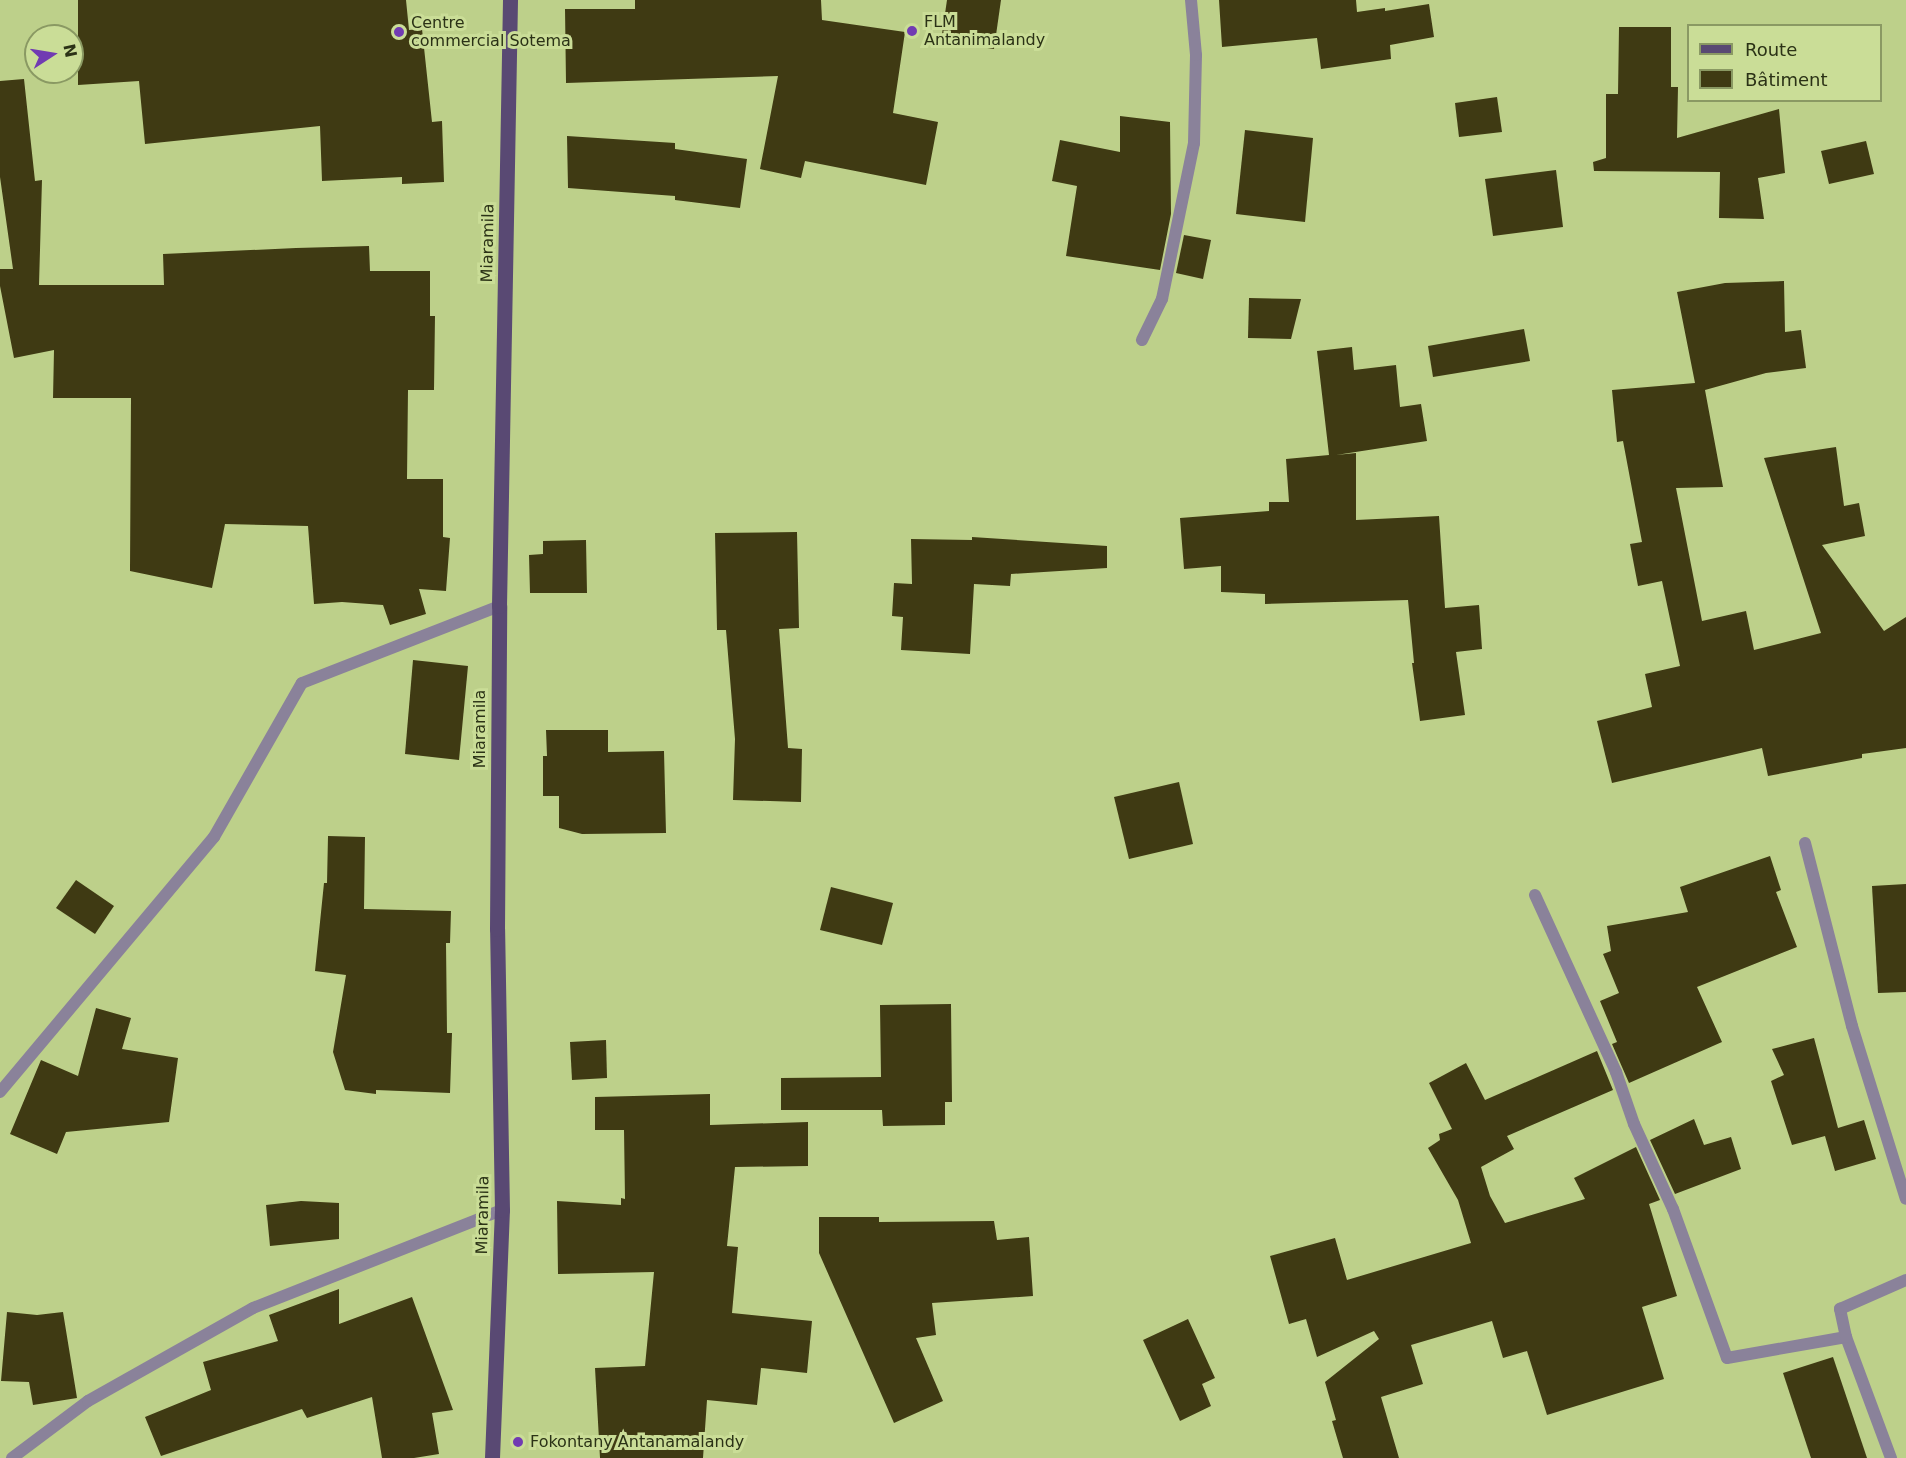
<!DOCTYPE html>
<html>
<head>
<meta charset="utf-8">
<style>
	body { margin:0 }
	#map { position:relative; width:1906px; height:1458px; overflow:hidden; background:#bdd08a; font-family:"DejaVu Sans",sans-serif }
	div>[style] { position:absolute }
	.building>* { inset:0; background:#3f3a13 }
	.minor>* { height:12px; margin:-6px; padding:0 6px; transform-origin:6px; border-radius:6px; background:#8a829a }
	.primary>* { height:15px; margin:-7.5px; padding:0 7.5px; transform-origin:7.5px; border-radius:7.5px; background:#594973 }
	.dots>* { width:16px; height:16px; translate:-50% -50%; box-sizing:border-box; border:3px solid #cadd97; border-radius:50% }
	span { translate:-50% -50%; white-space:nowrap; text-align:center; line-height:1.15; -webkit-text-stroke:6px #cadd97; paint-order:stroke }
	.poi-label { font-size:16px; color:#2b3216 }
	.left { translate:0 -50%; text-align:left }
	.street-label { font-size:16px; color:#2b3216 }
	.legend { position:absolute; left:1687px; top:24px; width:195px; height:78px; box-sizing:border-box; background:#cadd97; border:2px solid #8a9963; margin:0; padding:8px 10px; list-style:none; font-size:18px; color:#2b3216 }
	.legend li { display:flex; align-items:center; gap:12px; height:30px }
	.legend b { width:30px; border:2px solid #8a9963 }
	.north { position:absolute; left:24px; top:24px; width:60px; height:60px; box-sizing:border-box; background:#cadd97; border:2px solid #8a9963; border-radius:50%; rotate:78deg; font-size:16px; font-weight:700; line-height:24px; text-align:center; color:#2b3216 }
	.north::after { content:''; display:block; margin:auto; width:21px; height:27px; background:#713bb2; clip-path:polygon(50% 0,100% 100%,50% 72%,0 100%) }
</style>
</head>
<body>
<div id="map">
	<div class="building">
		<div style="clip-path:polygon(78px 0,406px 0,409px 30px,422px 29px,432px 122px,442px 121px,444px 182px,402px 184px,402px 177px,322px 181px,320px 126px,145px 144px,139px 81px,78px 85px)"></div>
		<div style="clip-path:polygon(635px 0,821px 0,822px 20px,905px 32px,893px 113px,938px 122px,926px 185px,805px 161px,801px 178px,760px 169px,778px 76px,566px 83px,565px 9px,635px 9px)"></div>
		<div style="clip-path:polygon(947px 0,1001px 0,994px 49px,941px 41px)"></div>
		<div style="clip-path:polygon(1219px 0,1356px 0,1357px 12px,1385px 8px,1385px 11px,1429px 4px,1434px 37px,1390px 45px,1391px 59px,1321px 69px,1317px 38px,1222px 47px)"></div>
		<div style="clip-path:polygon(1619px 27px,1671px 27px,1671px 87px,1678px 87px,1677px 138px,1779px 109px,1785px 173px,1758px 178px,1764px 219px,1719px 218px,1720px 172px,1594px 171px,1593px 162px,1606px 158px,1606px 94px,1618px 94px)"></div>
		<div style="clip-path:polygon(24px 79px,35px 181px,42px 180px,39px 285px,164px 285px,163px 254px,296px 248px,369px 246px,370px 271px,430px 271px,430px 316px,435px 316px,434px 390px,408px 390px,407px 479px,443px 479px,443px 537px,450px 538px,446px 591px,419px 589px,426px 614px,390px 625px,383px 605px,342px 602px,314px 604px,308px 526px,225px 524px,212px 588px,130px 571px,131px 398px,53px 398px,54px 350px,14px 358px,0 286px,0 269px,13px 269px,0 177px,0 81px)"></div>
		<div style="clip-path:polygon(1497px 97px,1502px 132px,1459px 137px,1455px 103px)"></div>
		<div style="clip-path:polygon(1120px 116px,1170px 122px,1171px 214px,1160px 270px,1066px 256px,1077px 186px,1052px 181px,1060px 140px,1120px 152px)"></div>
		<div style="clip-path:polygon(1245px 130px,1313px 138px,1305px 222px,1236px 214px)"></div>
		<div style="clip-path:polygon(567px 136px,675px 143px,675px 149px,747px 159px,740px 208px,675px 200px,675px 196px,568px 188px)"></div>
		<div style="clip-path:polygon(1866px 141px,1874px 174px,1829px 184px,1821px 151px)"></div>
		<div style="clip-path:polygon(1556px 170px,1563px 227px,1493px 236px,1485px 179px)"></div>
		<div style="clip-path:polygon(1184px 235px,1211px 240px,1203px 279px,1176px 273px)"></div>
		<div style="clip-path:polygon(1784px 281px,1785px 332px,1801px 330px,1806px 368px,1766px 373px,1705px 390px,1723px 487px,1676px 488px,1702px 621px,1746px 611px,1754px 650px,1821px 633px,1764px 458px,1836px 447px,1844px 506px,1859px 503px,1865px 536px,1822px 545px,1884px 631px,1906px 617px,1906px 748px,1862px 754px,1862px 758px,1768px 776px,1762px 748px,1612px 783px,1597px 721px,1652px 707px,1645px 674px,1680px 666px,1662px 581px,1638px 586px,1630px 544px,1642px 542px,1623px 441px,1617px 442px,1612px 390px,1695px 383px,1677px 292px,1725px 283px)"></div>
		<div style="clip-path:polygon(1249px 298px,1301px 299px,1291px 339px,1248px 338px)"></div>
		<div style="clip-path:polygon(1524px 329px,1530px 361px,1433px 377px,1428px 346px)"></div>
		<div style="clip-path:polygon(1352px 347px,1354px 370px,1396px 365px,1400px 407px,1421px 404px,1427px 441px,1336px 455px,1356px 453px,1356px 520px,1439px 516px,1445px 608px,1479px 605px,1482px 649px,1456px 652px,1465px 715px,1420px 721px,1412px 663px,1414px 663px,1408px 600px,1265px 604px,1265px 594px,1221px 592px,1221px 566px,1184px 569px,1180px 518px,1269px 511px,1269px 502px,1289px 502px,1286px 459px,1329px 455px,1317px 351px)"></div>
		<div style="clip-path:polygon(797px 532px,799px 628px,779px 629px,788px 748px,802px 749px,801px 802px,733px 800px,735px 739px,726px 630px,717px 630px,715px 533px)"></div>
		<div style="clip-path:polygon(972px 537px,1107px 546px,1107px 568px,1011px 574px,1010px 586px,974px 584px,970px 654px,901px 650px,903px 617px,892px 616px,894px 583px,912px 584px,911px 539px,972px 540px)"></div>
		<div style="clip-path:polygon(586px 540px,587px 593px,530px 593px,529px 555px,543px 554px,543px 541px)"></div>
		<div style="clip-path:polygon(413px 660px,468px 666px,459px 760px,405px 754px)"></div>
		<div style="clip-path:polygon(546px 730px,608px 730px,608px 752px,664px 751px,666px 833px,582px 834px,559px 828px,559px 796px,543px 796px,543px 756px,547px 756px)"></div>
		<div style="clip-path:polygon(1179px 782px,1193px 844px,1129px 859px,1114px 797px)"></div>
		<div style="clip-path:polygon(328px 836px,365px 837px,364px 909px,451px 911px,450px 943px,446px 943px,447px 1033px,452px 1033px,450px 1093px,376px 1090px,376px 1094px,345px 1090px,333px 1052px,346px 975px,315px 971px,324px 883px,327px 883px)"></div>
		<div style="clip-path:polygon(1770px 856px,1781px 890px,1776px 892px,1797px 947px,1697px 987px,1722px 1042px,1629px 1083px,1612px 1044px,1617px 1042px,1600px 1001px,1619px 993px,1603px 954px,1611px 951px,1607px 926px,1688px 912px,1680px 887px)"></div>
		<div style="clip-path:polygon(76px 880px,114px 906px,95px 934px,56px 908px)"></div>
		<div style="clip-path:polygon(1906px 884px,1906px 992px,1878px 993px,1872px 886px)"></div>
		<div style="clip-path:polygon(831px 887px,893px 903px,882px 945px,820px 930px)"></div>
		<div style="clip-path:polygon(951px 1004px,952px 1102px,945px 1102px,945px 1125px,883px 1126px,882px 1110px,781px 1110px,781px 1078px,881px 1077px,880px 1005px)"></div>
		<div style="clip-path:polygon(96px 1008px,131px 1018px,122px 1049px,178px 1058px,169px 1122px,66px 1132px,57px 1154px,10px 1134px,41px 1060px,78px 1076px)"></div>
		<div style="clip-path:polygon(1814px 1038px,1838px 1128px,1864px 1120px,1876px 1159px,1835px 1171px,1825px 1136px,1792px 1145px,1771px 1081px,1784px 1075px,1772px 1049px)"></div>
		<div style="clip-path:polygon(606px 1040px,607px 1078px,572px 1080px,570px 1042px)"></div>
		<div style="clip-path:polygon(1597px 1051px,1613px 1090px,1507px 1136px,1514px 1149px,1481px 1167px,1490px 1196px,1505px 1223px,1585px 1199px,1574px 1178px,1636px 1147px,1660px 1200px,1649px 1204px,1677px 1296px,1642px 1307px,1664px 1379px,1547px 1415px,1527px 1351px,1503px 1358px,1492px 1321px,1411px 1345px,1423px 1384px,1381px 1397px,1399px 1458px,1343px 1458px,1332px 1421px,1336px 1420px,1325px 1382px,1379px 1339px,1374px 1331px,1317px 1357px,1306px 1319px,1289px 1324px,1270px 1256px,1335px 1238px,1347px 1280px,1471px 1243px,1458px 1200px,1428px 1148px,1440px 1140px,1439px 1134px,1452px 1129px,1429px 1083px,1466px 1063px,1485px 1100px)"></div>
		<div style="clip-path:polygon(710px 1094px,710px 1125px,808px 1122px,808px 1166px,735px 1167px,727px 1246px,738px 1247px,732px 1313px,812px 1321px,807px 1373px,761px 1368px,757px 1405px,707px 1400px,703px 1458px,600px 1458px,595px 1368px,645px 1366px,654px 1272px,558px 1274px,557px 1201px,621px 1205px,621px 1198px,625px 1199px,624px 1130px,595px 1130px,595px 1097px)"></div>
		<div style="clip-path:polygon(1694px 1119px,1704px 1145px,1731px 1137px,1741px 1169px,1675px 1194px,1650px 1140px)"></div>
		<div style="clip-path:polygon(301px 1201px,339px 1203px,339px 1239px,270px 1246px,266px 1205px)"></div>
		<div style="clip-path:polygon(819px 1217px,879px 1217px,879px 1222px,994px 1221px,997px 1240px,1029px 1237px,1033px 1296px,932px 1303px,936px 1335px,916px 1338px,943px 1401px,894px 1423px,819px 1253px)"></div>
		<div style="clip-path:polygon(339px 1289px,339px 1324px,412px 1297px,453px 1410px,432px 1413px,439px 1454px,414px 1458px,382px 1458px,372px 1397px,307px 1418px,302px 1409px,161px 1456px,145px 1417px,211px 1390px,203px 1362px,278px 1341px,269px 1315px)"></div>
		<div style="clip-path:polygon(7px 1312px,37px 1315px,63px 1312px,77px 1398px,33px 1405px,29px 1382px,1px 1381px)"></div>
		<div style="clip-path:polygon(1188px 1319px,1215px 1378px,1202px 1384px,1211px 1406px,1180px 1421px,1143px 1340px)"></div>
		<div style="clip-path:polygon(1833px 1357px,1867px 1458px,1811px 1458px,1783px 1373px)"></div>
	</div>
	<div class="minor">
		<div style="left:1142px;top:340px;width:46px;rotate:-64deg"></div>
		<div style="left:1162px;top:299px;width:159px;rotate:-78.4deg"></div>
		<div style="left:1194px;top:143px;width:88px;rotate:-88.7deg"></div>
		<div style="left:1196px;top:55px;width:55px;rotate:-95.2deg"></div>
		<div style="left:1805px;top:843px;width:189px;rotate:75.6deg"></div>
		<div style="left:1852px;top:1026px;width:181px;rotate:72.7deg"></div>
		<div style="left:1535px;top:895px;width:195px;rotate:65.4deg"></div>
		<div style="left:1616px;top:1072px;width:55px;rotate:70.9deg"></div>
		<div style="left:1634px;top:1124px;width:94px;rotate:65.4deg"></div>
		<div style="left:1673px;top:1209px;width:158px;rotate:70.1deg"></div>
		<div style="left:1727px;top:1358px;width:121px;rotate:-10deg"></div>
		<div style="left:0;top:1092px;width:333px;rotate:-50deg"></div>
		<div style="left:214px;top:837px;width:177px;rotate:-60.3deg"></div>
		<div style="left:302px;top:683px;width:212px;rotate:-21.3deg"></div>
		<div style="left:12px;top:1458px;width:95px;rotate:-36.9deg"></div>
		<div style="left:88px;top:1401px;width:189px;rotate:-29.4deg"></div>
		<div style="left:253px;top:1308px;width:268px;rotate:-21.5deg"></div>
		<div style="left:1891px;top:1458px;width:129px;rotate:-110.4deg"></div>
		<div style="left:1846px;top:1337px;width:29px;rotate:-102deg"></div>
		<div style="left:1840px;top:1309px;width:72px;rotate:-23.7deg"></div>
	</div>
	<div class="primary">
		<div style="left:492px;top:1458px;width:248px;rotate:-87.7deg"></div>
		<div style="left:502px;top:1210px;width:281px;rotate:-91deg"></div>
		<div style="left:497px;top:929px;width:323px;rotate:-89.6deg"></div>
		<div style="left:499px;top:606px;width:606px;rotate:-88.96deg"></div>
	</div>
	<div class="dots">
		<div style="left:912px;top:31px;background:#713bb2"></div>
		<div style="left:399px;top:32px;background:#713bb2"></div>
		<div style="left:518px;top:1442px;background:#713bb2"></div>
	</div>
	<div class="poi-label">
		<span class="left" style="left:924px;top:31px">FLM<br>Antanimalandy</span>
		<span class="left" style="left:411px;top:32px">Centre<br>commercial Sotema</span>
		<span class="left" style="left:530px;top:1442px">Fokontany Antanamalandy</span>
	</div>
	<div class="street-label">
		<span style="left:488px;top:243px;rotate:-89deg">Miaramila</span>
		<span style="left:480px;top:729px;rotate:-90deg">Miaramila</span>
		<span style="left:483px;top:1215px;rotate:-89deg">Miaramila</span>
	</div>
	<ul class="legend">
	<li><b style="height:8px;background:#594973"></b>Route</li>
	<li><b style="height:16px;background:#3f3a13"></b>Bâtiment</li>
	</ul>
	<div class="north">N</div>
</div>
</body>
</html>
